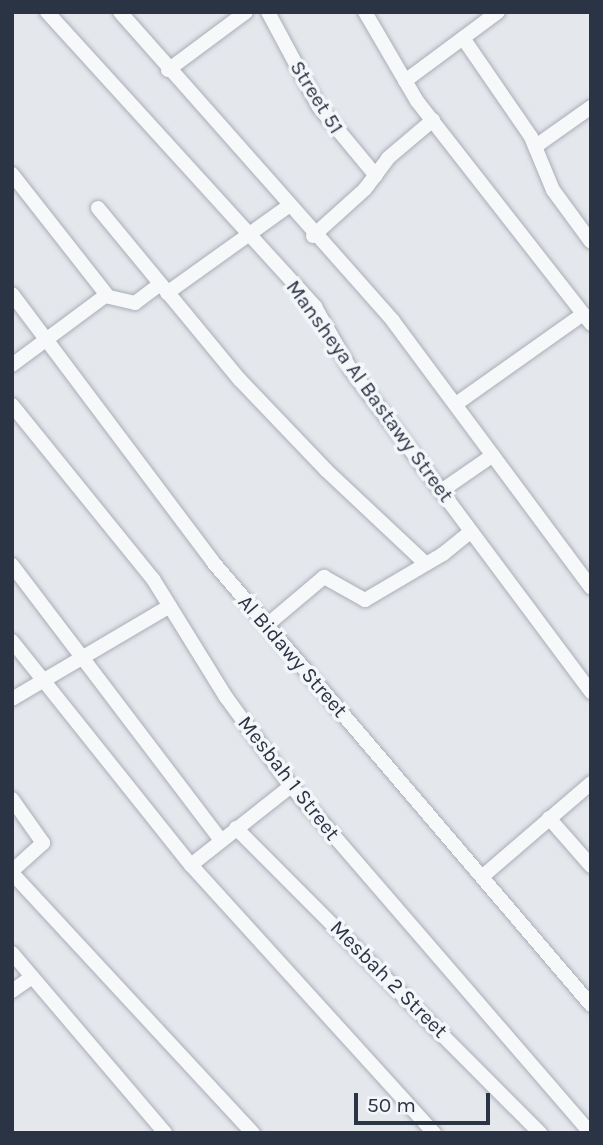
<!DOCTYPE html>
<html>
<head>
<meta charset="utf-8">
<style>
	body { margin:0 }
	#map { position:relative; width:603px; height:1145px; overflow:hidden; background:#e4e7ec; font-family:Karla,sans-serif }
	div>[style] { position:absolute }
	.roads { filter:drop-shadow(0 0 2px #a9aeb7) drop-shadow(0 0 2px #a9aeb7) }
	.street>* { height:14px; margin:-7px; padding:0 7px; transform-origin:7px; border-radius:7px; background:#f7f8fa }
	span { translate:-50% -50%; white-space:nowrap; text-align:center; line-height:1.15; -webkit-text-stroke:7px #f4f6f9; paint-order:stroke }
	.street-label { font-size:21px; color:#2b3445 }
	.frame { position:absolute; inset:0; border:14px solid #2b3445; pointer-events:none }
	.scale { position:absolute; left:354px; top:1093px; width:136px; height:32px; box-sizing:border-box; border:4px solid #2b3445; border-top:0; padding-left:9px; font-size:21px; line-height:24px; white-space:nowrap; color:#2b3445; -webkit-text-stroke:5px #f4f6f9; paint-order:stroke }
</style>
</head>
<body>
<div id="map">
	<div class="roads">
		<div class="street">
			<div style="left:47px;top:12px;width:399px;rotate:47.7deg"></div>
			<div style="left:315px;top:307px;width:73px;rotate:60.3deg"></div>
			<div style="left:351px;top:370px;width:402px;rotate:53.3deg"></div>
			<div style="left:120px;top:12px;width:412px;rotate:48.5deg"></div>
			<div style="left:393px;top:321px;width:332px;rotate:53.4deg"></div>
			<div style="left:268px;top:12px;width:108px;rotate:61.8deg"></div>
			<div style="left:319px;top:107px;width:89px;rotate:50.4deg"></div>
			<div style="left:365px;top:12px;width:103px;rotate:59.7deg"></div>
			<div style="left:417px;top:101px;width:283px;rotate:52deg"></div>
			<div style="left:463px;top:38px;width:120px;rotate:55.5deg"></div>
			<div style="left:531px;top:137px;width:57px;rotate:67.5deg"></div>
			<div style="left:553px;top:190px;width:64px;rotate:53.8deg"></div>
			<div style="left:168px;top:70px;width:97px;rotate:-36.6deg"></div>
			<div style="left:405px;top:81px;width:116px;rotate:-36.6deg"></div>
			<div style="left:536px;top:146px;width:67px;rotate:-35.3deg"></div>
			<div style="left:12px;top:174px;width:154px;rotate:51.9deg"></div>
			<div style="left:98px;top:208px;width:223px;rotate:50.5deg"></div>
			<div style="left:240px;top:380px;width:124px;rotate:46.3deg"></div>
			<div style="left:326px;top:470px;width:136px;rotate:43.2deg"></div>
			<div style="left:313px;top:236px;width:70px;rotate:-42.1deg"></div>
			<div style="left:365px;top:189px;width:39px;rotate:-53deg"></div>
			<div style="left:388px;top:158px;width:59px;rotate:-40.2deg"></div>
			<div style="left:167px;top:293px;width:148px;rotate:-35.6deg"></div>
			<div style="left:12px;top:294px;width:335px;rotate:53.1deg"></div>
			<div style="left:213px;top:562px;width:582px;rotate:49.53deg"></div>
			<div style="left:12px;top:365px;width:116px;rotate:-36.6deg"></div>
			<div style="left:105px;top:296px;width:31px;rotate:13deg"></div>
			<div style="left:135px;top:303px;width:31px;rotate:-37deg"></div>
			<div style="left:456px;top:404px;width:156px;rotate:-35.3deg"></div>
			<div style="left:12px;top:405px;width:224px;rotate:51deg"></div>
			<div style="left:153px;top:579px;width:139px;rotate:58.3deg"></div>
			<div style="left:226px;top:697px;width:110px;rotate:53.9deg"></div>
			<div style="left:291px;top:786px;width:458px;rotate:49.2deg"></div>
			<div style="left:441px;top:491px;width:63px;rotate:-34.7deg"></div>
			<div style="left:12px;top:565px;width:345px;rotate:52.8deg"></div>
			<div style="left:267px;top:625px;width:75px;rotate:-40.1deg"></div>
			<div style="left:324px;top:577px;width:47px;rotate:29.3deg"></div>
			<div style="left:365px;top:600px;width:91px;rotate:-30.5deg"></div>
			<div style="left:443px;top:554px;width:36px;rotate:-39deg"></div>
			<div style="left:12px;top:641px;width:287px;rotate:51.4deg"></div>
			<div style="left:191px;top:865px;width:362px;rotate:47.8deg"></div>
			<div style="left:12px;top:699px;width:183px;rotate:-30.5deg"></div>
			<div style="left:12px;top:799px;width:54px;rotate:54.8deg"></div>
			<div style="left:43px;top:843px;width:42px;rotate:137.9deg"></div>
			<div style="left:549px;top:818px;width:64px;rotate:48.8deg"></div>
			<div style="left:236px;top:828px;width:431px;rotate:45.1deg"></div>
			<div style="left:191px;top:865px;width:127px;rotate:-38.3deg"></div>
			<div style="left:12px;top:873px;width:355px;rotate:47.2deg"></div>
			<div style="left:483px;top:876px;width:143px;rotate:-40.7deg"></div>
			<div style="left:12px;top:953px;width:236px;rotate:49.6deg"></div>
			<div style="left:12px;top:991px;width:24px;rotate:-35deg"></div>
		</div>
	</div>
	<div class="street-label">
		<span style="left:317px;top:97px;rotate:58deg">Street 51</span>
		<span style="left:370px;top:391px;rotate:54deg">Mansheya Al Bastawy Street</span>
		<span style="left:293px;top:656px;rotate:49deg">Al Bidawy Street</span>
		<span style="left:289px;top:778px;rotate:52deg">Mesbah 1 Street</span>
		<span style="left:389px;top:979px;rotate:45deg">Mesbah 2 Street</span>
	</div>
	<div class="frame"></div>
	<div class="scale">50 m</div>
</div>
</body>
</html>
